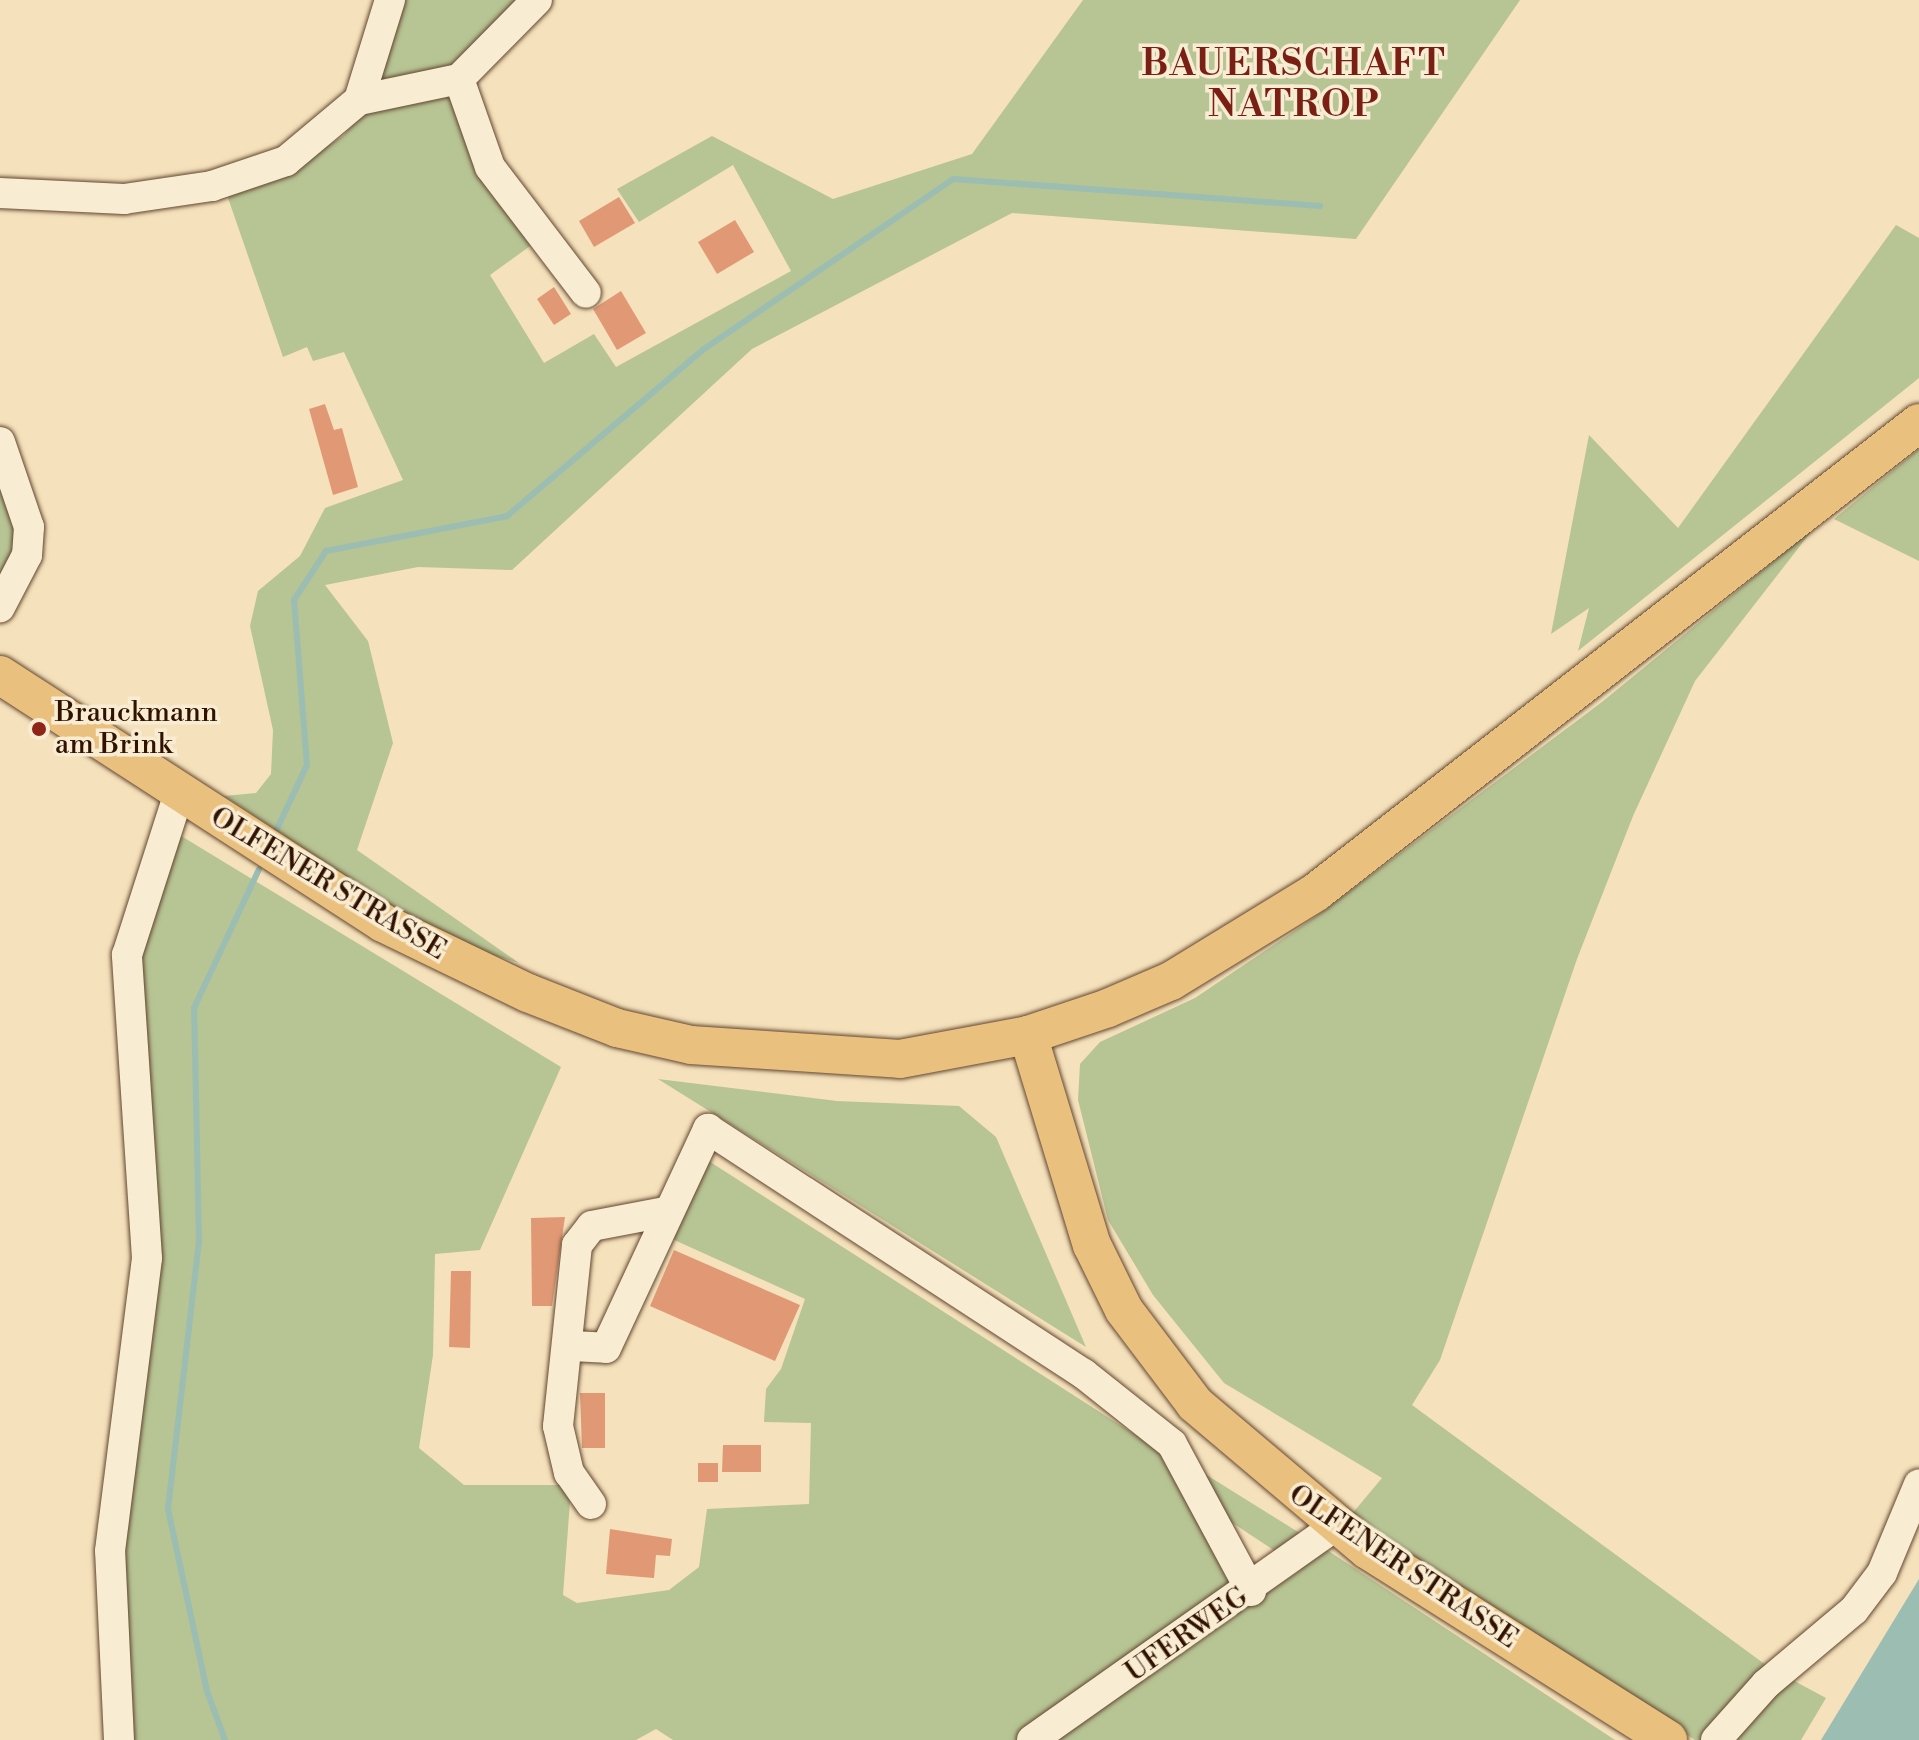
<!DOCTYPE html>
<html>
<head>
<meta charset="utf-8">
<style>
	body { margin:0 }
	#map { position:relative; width:1919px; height:1740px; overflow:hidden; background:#f5e1bb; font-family:"Libre Bodoni",serif }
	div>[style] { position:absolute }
	.green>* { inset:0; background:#b7c494 }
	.water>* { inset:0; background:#9cbdb2 }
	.stream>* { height:6px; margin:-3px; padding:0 3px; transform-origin:3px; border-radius:3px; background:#9cbdb2 }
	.building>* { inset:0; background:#e19975 }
	.roads { filter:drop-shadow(0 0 2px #62462f) drop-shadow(0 0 2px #62462f) }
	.minor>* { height:30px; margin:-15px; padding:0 15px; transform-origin:15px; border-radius:15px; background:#f8ecd3 }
	.major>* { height:38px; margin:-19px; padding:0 19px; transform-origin:19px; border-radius:19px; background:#eac07e }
	.dots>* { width:22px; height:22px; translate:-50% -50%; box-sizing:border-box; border:4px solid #f8ecd3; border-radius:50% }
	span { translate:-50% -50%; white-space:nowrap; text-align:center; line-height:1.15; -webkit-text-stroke:7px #f8ecd3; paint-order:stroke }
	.poi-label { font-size:28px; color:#311200 }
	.left { translate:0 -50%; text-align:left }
	.street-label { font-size:28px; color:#311200 }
	.district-label { font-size:36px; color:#7a1f14; font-weight:700; letter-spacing:2px }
</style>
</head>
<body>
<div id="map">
	<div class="green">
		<div style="clip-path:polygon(400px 0,521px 0,457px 70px,374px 85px)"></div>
		<div style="clip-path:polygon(1083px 0,1520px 0,1356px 239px,1012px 213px,752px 349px,512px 570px,418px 567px,325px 585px,368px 641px,393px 743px,357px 850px,519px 963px,443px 940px,224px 796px,256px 793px,271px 774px,273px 730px,250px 626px,258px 591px,300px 556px,325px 508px,403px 480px,344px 352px,313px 361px,307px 347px,283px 357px,227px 195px,293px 169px,343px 136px,370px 105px,455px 88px,533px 244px,490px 275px,544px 363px,594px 334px,616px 367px,791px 271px,733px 165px,639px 222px,617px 189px,712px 136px,833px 199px,972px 154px)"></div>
		<div style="clip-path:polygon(1896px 225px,1919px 238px,1919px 378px,1578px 651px,1589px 608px,1551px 634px,1589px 435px,1678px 528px)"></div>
		<div style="clip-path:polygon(1919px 449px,1919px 561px,1834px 519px)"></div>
		<div style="clip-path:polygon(0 464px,20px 524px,0 588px)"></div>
		<div style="clip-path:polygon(1814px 528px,1695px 681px,1633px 816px,1577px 959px,1440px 1360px,1412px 1405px,1770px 1668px,1826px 1698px,1801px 1740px,1695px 1740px,1346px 1521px,1382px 1478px,1224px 1383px,1153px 1295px,1108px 1220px,1078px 1100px,1080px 1064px,1100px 1042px,1195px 998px,1318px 915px,1602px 702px)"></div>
		<div style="clip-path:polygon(173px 831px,561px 1067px,480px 1250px,435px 1254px,433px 1355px,419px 1448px,464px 1485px,562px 1485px,570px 1502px,563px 1595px,577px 1603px,669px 1590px,699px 1567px,707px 1509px,809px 1504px,811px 1423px,764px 1422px,766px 1389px,781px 1369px,805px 1299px,661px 1234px,701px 1156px,1176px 1461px,1240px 1589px,1017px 1740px,673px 1740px,656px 1729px,636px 1740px,130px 1740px,119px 1550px,150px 1267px,136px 1003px,142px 942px)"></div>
		<div style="clip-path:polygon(658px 1079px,837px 1101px,959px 1106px,996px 1137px,1086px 1347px)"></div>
		<div style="clip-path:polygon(1197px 1469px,1327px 1550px,1615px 1740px,1050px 1740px,1302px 1569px,1216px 1512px)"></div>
	</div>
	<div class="water">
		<div style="clip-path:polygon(1919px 1579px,1919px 1740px,1821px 1740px)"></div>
	</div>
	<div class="stream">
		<div style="left:275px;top:833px;width:75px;rotate:-64.8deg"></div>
		<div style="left:307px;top:765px;width:166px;rotate:-94.5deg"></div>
		<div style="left:294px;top:600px;width:59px;rotate:-56.9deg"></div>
		<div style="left:326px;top:551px;width:184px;rotate:-10.9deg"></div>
		<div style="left:507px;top:516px;width:258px;rotate:-40.3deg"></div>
		<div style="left:704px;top:349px;width:301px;rotate:-34.3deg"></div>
		<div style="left:953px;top:179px;width:368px;rotate:4.2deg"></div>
		<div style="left:225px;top:1740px;width:52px;rotate:-110.2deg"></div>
		<div style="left:207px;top:1691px;width:186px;rotate:-102.1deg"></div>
		<div style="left:168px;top:1509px;width:270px;rotate:-83.4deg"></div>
		<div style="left:199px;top:1241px;width:233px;rotate:-91.2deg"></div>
		<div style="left:194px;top:1008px;width:153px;rotate:-64.9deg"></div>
	</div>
	<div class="building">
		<div style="clip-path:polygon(619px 197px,635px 223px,594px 247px,579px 221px)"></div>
		<div style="clip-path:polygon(735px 220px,754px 252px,717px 274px,698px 242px)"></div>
		<div style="clip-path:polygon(554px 287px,571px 314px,554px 325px,537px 299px)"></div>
		<div style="clip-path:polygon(621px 291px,646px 333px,617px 350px,593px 309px)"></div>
		<div style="clip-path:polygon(325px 404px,334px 430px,342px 428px,358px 487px,333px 495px,309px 409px)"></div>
		<div style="clip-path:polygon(565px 1217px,552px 1306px,532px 1306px,531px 1218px)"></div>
		<div style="clip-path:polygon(674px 1250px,800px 1305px,775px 1361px,650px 1306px)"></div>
		<div style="clip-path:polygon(451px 1271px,471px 1271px,470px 1348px,449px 1347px)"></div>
		<div style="clip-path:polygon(580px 1393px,605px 1393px,605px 1448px,582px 1448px)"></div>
		<div style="clip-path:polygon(723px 1445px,761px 1445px,761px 1472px,722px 1472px)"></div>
		<div style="clip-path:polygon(698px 1463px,718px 1463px,718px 1482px,698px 1482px)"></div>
		<div style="clip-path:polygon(610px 1529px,672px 1539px,670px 1556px,656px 1555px,654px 1578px,606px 1574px)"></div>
	</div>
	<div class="roads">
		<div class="minor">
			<div style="left:459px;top:79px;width:93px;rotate:70.6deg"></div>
			<div style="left:490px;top:167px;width:158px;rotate:52.7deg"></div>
			<div style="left:359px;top:100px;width:102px;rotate:-11.9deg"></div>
			<div style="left:459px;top:79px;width:111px;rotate:-45.4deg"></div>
			<div style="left:0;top:193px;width:124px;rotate:2.8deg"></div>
			<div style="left:124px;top:199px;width:89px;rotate:-8.4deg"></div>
			<div style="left:212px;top:186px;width:78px;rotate:-18.7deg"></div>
			<div style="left:286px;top:161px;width:95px;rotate:-39.9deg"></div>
			<div style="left:359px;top:100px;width:105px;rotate:-72.8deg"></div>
			<div style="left:0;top:442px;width:90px;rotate:71.2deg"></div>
			<div style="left:29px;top:527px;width:28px;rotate:94deg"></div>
			<div style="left:27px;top:555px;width:59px;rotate:117.4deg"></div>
			<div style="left:572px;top:1346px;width:34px;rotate:3deg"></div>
			<div style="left:606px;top:1348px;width:242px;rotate:-65deg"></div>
			<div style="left:708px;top:1129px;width:449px;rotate:33.1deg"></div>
			<div style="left:1084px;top:1374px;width:112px;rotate:38.5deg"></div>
			<div style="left:1172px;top:1444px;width:167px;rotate:61.7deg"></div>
			<div style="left:591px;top:1504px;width:38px;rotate:-125deg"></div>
			<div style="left:569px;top:1473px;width:48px;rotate:-103.2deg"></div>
			<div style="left:558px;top:1426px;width:182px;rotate:-84deg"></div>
			<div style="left:577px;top:1245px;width:24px;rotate:-52deg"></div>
			<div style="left:592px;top:1226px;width:74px;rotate:-10.9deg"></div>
			<div style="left:119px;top:1740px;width:189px;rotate:-92.7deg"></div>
			<div style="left:110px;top:1551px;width:295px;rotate:-82.8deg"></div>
			<div style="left:147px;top:1258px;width:304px;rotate:-93.8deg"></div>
			<div style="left:127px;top:955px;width:170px;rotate:-72.2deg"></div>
			<div style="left:1032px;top:1740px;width:373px;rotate:-35.2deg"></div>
			<div style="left:1716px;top:1740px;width:75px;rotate:-48.2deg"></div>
			<div style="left:1766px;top:1684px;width:115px;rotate:-40.1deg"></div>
			<div style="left:1854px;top:1610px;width:46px;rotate:-52.9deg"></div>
			<div style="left:1882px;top:1573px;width:96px;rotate:-67.4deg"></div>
		</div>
		<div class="major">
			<div style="left:0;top:675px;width:456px;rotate:32.9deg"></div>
			<div style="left:383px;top:923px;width:161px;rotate:25.8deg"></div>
			<div style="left:528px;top:993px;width:96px;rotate:21.5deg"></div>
			<div style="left:617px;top:1028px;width:76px;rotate:12.9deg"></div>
			<div style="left:691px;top:1045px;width:209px;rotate:3.8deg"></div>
			<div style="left:900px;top:1059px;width:130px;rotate:-10.6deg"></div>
			<div style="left:1028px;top:1035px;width:84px;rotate:-18.6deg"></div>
			<div style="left:1108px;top:1008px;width:69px;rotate:-23.2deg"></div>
			<div style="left:1171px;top:981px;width:170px;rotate:-31.5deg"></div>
			<div style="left:1316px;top:892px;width:764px;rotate:-37.87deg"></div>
			<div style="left:1028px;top:1035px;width:220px;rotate:73.1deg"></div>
			<div style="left:1092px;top:1245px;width:72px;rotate:63.8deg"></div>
			<div style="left:1124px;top:1310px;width:118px;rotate:52.9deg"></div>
			<div style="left:1195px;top:1404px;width:226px;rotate:40.2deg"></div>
			<div style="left:1368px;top:1550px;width:355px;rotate:32.3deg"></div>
		</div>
	</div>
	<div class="dots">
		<div style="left:39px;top:729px;background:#8f2418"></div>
	</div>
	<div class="poi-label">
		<span class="left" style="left:55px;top:729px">Brauckmann<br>am Brink</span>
	</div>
	<div class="street-label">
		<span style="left:328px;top:884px;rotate:31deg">OLFENER STRASSE</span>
		<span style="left:1403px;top:1567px;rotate:34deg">OLFENER STRASSE</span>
		<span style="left:1187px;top:1635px;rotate:-35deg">UFERWEG</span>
	</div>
	<div class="district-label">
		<span style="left:1294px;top:85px">BAUERSCHAFT<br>NATROP</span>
	</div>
</div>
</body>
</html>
